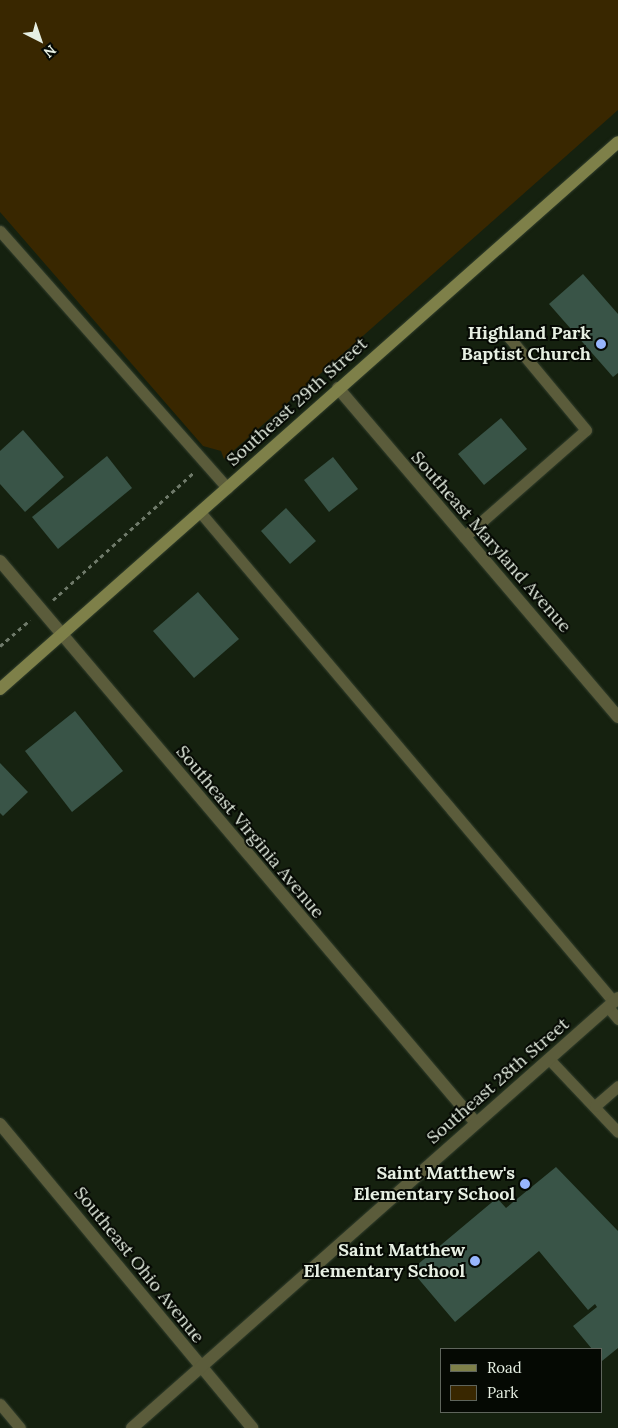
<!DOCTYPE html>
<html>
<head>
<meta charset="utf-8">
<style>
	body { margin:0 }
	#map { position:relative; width:618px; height:1428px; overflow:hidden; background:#15210f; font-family:Lora,serif }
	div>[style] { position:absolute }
	.green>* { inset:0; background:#392700 }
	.building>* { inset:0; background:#395447 }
	.path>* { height:3px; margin-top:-1.5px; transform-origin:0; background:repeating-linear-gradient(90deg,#6f7a6a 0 4px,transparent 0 8px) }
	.roads { filter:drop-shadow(0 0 1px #323e2d) drop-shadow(0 0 1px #323e2d) }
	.service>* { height:11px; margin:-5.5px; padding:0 5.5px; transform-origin:5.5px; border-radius:5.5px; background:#5b5c3b }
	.minor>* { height:12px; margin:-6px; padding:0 6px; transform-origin:6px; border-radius:6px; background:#5b5c3b }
	.secondary>* { height:12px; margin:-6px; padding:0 6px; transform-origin:6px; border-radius:6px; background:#7e8049 }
	.dots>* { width:14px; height:14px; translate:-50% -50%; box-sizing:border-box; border:2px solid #050903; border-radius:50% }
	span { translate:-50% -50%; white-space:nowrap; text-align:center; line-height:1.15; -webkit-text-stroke:4px #050903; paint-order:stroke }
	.poi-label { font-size:18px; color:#e6efe2; font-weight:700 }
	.right { translate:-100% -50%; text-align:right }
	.street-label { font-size:18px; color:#e6efe2 }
	.legend { position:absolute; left:440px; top:1348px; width:162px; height:65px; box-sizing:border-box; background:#050903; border:1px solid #5f655c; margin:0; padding:6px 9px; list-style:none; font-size:15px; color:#e6efe2 }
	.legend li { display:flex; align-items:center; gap:10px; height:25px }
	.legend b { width:25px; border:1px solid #5f655c }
	.north { position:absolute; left:15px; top:15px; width:50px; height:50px; -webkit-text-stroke:4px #050903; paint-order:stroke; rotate:139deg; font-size:14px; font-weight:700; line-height:20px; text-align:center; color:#e6efe2 }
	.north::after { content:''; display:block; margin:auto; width:18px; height:22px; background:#e6efe2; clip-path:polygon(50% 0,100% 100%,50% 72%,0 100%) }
</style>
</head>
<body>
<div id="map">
	<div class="green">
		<div style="clip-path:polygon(0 0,618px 0,618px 110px,224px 459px,221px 451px,203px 446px,0 212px)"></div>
	</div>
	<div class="building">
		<div style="clip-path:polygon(583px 274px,618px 314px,618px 373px,613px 377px,549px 304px)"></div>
		<div style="clip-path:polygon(501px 418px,527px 449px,484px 485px,458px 454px)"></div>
		<div style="clip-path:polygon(23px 430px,64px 477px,25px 512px,0 484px,0 451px)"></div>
		<div style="clip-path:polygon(107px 456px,132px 488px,58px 549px,32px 517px)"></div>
		<div style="clip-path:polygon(333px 457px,358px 489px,329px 512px,304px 480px)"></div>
		<div style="clip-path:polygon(286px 508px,316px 541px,290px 564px,261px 531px)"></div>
		<div style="clip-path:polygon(198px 592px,239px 639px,194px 678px,153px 631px)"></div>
		<div style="clip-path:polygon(75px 711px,123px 771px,72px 812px,25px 751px)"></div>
		<div style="clip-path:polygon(0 763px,28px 792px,3px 816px,0 813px)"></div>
		<div style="clip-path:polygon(556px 1167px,618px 1231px,618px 1348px,602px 1361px,602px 1349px,592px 1349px,573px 1326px,597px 1307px,595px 1304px,588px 1310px,539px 1251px,455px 1322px,411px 1270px,497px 1198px,506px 1208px)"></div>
	</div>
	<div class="path">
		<div style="left:53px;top:600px;width:189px;rotate:-42.2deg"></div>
		<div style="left:0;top:646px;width:40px;rotate:-41deg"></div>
	</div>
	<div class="roads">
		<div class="service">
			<div style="left:0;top:231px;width:343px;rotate:48.5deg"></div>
			<div style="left:200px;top:512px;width:641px;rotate:49.81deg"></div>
			<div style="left:464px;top:537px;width:162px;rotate:-41.3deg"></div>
			<div style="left:586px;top:430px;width:122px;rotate:-129.7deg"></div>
			<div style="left:608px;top:1007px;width:16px;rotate:50deg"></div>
			<div style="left:549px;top:1059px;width:100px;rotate:46.6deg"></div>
			<div style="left:595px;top:1106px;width:30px;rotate:-41deg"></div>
			<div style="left:0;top:1404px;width:31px;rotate:50deg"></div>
		</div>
		<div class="minor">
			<div style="left:338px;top:388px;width:432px;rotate:49.6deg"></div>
			<div style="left:0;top:561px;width:736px;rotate:49.74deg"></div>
			<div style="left:0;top:1124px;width:395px;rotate:50.3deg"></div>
			<div style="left:132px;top:1428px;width:649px;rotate:-41.5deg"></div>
		</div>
		<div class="secondary">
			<div style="left:0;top:689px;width:825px;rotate:-41.51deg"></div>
		</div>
	</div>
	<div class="dots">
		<div style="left:601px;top:344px;background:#97b6fd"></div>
		<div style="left:525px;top:1184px;background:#97b6fd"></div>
		<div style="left:475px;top:1261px;background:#97b6fd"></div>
	</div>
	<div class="poi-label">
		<span class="right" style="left:591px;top:344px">Highland Park<br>Baptist Church</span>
		<span class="right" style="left:515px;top:1184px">Saint Matthew's<br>Elementary School</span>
		<span class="right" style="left:465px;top:1261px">Saint Matthew<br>Elementary School</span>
	</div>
	<div class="street-label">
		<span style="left:297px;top:402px;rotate:-42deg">Southeast 29th Street</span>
		<span style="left:491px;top:542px;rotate:49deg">Southeast Maryland Avenue</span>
		<span style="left:250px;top:832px;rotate:50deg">Southeast Virginia Avenue</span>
		<span style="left:498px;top:1081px;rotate:-41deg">Southeast 28th Street</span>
		<span style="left:139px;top:1265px;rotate:51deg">Southeast Ohio Avenue</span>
	</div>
	<ul class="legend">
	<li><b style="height:6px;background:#7e8049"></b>Road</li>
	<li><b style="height:14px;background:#392700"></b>Park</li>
	</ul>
	<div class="north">N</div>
</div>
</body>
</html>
